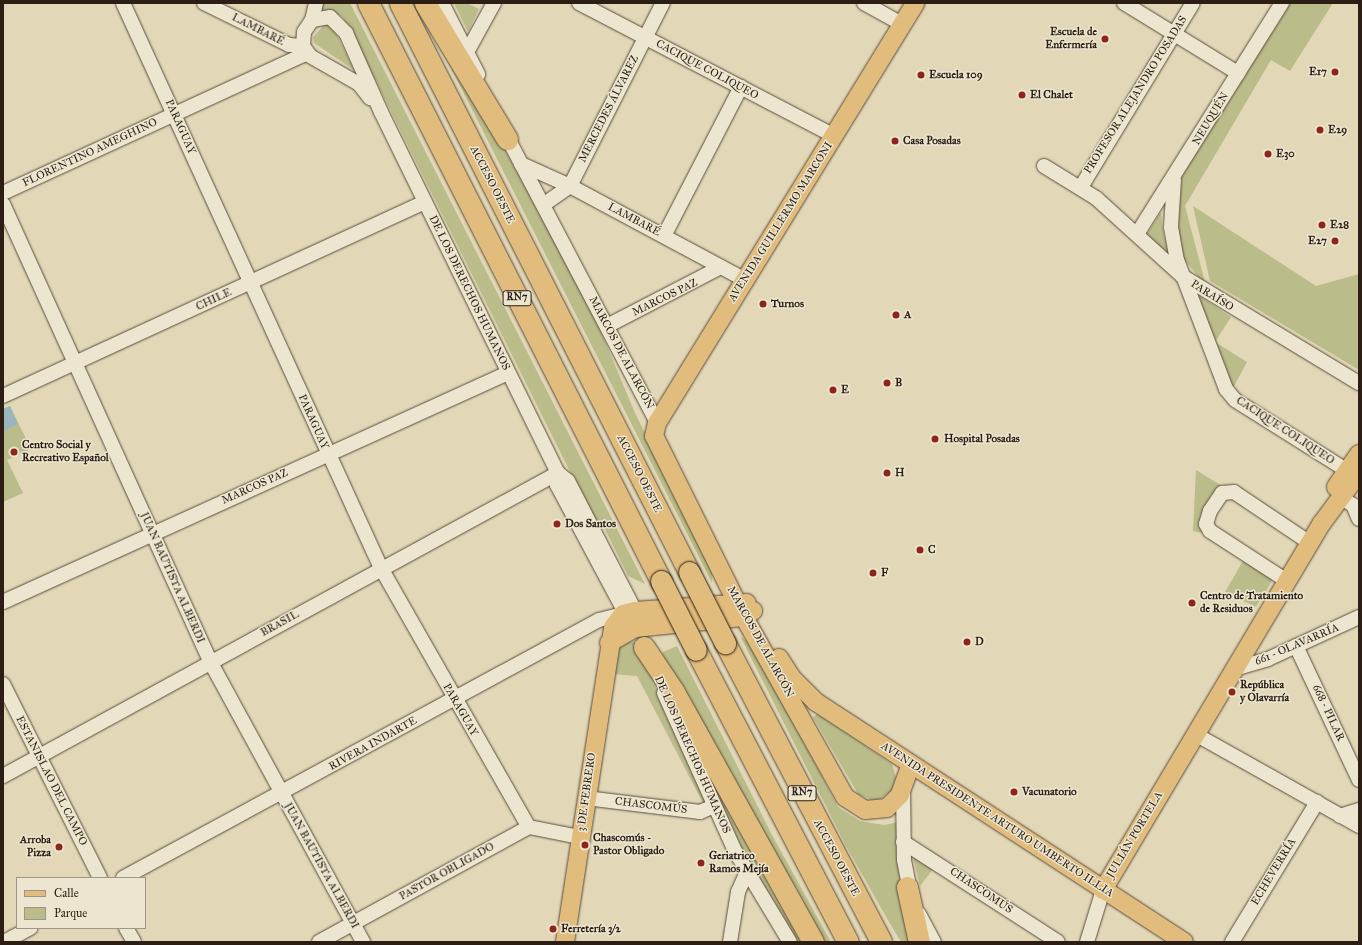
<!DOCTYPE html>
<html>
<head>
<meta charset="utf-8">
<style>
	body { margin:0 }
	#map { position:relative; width:1362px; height:945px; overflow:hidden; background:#e2d8b7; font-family:"IM FELL Great Primer",serif }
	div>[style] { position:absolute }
	.green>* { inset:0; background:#babc89 }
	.water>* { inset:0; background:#9bb6bb }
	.roads { filter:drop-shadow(0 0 1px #5a4c3d) drop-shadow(0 0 1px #5a4c3d) }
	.minor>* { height:14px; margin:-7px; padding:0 7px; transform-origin:7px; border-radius:7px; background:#ece6d0 }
	.major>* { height:18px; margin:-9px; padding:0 9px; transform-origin:9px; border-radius:9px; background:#e1bc7c }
	.highway>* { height:21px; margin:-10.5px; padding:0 10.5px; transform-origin:10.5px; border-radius:10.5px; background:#e1bc7c }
	.bridges { filter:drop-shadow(0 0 1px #2c1e14) drop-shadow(0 0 1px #2c1e14) }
	.highway-bridge>* { height:21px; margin:-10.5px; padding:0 10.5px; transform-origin:10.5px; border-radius:10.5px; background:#e1bc7c }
	.dots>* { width:11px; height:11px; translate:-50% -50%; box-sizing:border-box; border:2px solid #ece6d0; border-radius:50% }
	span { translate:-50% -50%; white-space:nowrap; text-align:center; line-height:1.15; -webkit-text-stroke:3px #ece6d0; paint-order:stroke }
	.shield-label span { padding:1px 3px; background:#ece6d0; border:1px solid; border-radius:3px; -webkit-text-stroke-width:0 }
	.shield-label { font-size:10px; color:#2c1e14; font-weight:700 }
	.street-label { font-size:11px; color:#2c1e14 }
	.poi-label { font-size:11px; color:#2c1e14; font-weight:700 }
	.right { translate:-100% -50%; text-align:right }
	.left { translate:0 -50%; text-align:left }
	.frame { position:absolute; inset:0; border:4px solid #2c1e14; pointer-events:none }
	.legend { position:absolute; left:16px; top:877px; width:130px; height:52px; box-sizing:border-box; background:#ece6d0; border:1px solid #9f9685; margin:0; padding:5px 7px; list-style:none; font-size:12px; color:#2c1e14 }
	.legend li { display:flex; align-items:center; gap:8px; height:20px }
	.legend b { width:20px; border:1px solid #9f9685 }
</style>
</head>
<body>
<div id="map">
	<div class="green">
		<div style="clip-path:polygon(319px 3px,350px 3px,645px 584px,628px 576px,601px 521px,595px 522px,349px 27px,342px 16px,319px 8px)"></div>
		<div style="clip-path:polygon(418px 3px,477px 98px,594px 315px,635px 413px,712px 568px,712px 583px)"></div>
		<div style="clip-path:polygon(454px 3px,467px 3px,479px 9px,468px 32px)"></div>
		<div style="clip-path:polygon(1285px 3px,1333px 3px,1290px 71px,1271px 60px,1185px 206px,1206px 286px,1182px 257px,1175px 233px,1176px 195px,1182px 175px)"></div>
		<div style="clip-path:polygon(326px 23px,332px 25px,354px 70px,314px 43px,313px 37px)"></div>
		<div style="clip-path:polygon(1193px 206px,1316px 286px,1359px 274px,1359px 370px,1210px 281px)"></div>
		<div style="clip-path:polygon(1161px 212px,1163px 232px,1170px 258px,1147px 234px)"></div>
		<div style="clip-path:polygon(1196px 294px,1231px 317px,1215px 342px,1247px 362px,1233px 388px,1215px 341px)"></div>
		<div style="clip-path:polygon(10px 406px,31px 449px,7px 460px,23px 493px,3px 502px,3px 409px)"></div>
		<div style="clip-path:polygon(1196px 470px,1222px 486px,1202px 533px,1193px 531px)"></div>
		<div style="clip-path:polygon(1243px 561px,1273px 579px,1256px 607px,1225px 592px)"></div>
		<div style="clip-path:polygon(740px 636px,755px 647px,838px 807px,860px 821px,884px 825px,898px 822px,897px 860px,915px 942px,901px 942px,889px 922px,846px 846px)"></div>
		<div style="clip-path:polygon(628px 640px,637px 643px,645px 660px,708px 803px,704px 805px,637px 676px,612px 674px,617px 650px)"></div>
		<div style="clip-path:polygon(677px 646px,772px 835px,831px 942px,820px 942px,796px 906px,804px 902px,661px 658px,663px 652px)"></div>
		<div style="clip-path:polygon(670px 691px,805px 942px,797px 942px,738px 845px)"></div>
		<div style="clip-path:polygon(818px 714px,892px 764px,896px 777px,894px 789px,876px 802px,858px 794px,813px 717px)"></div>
		<div style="clip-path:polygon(917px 856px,934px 868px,920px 886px,913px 857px)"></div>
	</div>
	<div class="water">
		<div style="clip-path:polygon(10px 406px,18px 424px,3px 432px,3px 409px)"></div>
	</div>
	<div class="roads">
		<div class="minor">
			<div style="left:123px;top:3px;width:621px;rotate:65.46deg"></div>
			<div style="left:381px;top:568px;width:298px;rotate:60.3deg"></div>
			<div style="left:204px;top:3px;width:95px;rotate:26.3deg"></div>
			<div style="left:289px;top:45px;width:14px;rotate:4deg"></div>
			<div style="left:316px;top:3px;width:17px;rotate:103deg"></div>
			<div style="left:312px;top:20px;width:14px;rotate:124deg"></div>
			<div style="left:304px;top:32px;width:14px;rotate:94deg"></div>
			<div style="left:303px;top:46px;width:12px;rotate:55deg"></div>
			<div style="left:310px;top:56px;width:56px;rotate:29.7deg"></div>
			<div style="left:359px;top:84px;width:18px;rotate:52deg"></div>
			<div style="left:442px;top:3px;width:80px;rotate:63.1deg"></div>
			<div style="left:579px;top:3px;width:288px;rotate:27.5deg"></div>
			<div style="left:864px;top:3px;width:43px;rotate:28.9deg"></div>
			<div style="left:1124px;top:3px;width:134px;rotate:31.6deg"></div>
			<div style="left:312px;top:20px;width:18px;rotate:-9deg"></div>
			<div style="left:330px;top:17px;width:23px;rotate:45deg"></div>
			<div style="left:346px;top:33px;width:86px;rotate:66.1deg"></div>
			<div style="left:381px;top:112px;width:402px;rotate:63.9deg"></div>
			<div style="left:558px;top:473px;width:12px;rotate:95deg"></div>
			<div style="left:557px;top:485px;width:155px;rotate:61.9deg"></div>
			<div style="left:467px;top:52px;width:56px;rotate:-61.1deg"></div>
			<div style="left:504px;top:131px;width:330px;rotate:62.3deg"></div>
			<div style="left:521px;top:164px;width:54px;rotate:24.2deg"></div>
			<div style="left:570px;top:186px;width:199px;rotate:28.2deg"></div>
			<div style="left:1044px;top:166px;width:61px;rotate:31.6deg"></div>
			<div style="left:1096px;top:198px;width:116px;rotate:42.2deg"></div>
			<div style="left:1182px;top:276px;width:207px;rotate:31.2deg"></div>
			<div style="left:1174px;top:180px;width:47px;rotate:93.7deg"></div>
			<div style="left:1171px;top:227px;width:34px;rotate:80deg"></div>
			<div style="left:1177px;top:260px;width:138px;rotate:69.2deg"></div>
			<div style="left:1226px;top:389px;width:14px;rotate:51deg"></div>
			<div style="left:1235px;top:400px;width:131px;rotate:32.2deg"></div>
			<div style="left:1081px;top:187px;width:215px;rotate:-58.7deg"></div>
			<div style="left:3px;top:193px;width:335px;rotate:-24.7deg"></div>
			<div style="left:3px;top:204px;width:504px;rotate:65.62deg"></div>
			<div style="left:211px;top:663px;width:318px;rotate:61.4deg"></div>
			<div style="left:543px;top:205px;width:33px;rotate:-35deg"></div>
			<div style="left:570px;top:186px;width:205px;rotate:-63.1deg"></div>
			<div style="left:1137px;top:234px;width:273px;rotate:-57.9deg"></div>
			<div style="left:664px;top:236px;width:168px;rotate:-62.7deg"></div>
			<div style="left:607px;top:326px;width:128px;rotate:-27.4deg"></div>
			<div style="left:3px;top:396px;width:464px;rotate:-24.7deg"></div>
			<div style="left:558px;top:473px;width:13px;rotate:39deg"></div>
			<div style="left:568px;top:481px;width:146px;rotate:62.7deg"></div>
			<div style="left:635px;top:611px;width:8px;rotate:90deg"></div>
			<div style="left:1343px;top:499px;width:12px;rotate:31deg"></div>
			<div style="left:1353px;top:505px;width:15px;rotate:67deg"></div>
			<div style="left:1287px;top:581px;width:92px;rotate:-147deg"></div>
			<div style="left:1210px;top:531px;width:8px;rotate:-120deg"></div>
			<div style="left:1206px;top:524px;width:14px;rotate:-73deg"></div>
			<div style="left:1210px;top:511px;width:22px;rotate:-56deg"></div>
			<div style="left:1222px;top:493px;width:12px;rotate:-5deg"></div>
			<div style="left:1234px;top:492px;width:92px;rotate:33.9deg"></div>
			<div style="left:3px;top:602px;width:554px;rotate:-24.39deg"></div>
			<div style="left:1296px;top:646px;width:148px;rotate:64.8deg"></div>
			<div style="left:1234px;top:669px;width:35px;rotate:-16deg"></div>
			<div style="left:1268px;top:659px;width:100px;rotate:-24.8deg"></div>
			<div style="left:3px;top:684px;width:217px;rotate:63.4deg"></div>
			<div style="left:664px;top:693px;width:173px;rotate:65.8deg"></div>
			<div style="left:735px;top:851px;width:106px;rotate:58.9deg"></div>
			<div style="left:1195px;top:734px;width:188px;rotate:29.3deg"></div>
			<div style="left:3px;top:776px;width:632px;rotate:-28.63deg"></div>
			<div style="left:903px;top:789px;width:71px;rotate:89.2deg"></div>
			<div style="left:904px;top:860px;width:36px;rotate:79deg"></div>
			<div style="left:586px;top:798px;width:115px;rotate:7deg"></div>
			<div style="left:700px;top:812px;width:15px;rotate:-23deg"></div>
			<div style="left:1340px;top:816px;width:20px;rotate:-18deg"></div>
			<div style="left:903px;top:842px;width:184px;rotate:32.8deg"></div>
			<div style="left:123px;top:878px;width:541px;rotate:-28.46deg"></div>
			<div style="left:599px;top:620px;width:25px;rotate:-14deg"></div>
			<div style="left:919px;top:914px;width:32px;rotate:62deg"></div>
			<div style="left:126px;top:928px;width:16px;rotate:60deg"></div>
			<div style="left:4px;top:942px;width:30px;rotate:-28deg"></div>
			<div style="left:319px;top:942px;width:239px;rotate:-28.7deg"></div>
			<div style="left:529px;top:827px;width:52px;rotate:11.1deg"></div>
			<div style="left:730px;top:942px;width:51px;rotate:-80.9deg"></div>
			<div style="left:738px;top:892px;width:22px;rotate:-66deg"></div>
			<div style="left:1087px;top:942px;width:54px;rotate:-72.9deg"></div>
			<div style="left:1232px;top:942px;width:164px;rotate:-58.7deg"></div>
		</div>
		<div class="major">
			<div style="left:1336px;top:487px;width:40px;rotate:-55.1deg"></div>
			<div style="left:609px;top:643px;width:30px;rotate:-30deg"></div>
			<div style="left:635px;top:628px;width:110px;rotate:-5.8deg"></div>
			<div style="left:744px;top:617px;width:11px;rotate:-34deg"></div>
			<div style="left:779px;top:658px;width:24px;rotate:57deg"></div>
			<div style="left:792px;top:678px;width:34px;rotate:45deg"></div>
			<div style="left:816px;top:702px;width:439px;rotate:33.1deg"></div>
			<div style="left:911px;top:764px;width:33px;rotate:110deg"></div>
			<div style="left:900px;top:795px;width:18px;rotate:135deg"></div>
			<div style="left:887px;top:808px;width:22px;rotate:175deg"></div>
			<div style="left:865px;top:810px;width:24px;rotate:-147deg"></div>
			<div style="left:845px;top:797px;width:206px;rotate:-119.3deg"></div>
			<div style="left:744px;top:617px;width:202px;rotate:-116.4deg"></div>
			<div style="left:654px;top:436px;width:13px;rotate:-77deg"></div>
			<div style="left:657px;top:423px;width:493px;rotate:-58.4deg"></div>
			<div style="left:1103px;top:890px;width:427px;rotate:-59.2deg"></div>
			<div style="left:1322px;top:523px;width:62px;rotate:-53.5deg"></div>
			<div style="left:565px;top:942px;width:319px;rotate:-81.3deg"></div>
			<div style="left:613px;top:627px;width:16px;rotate:-52deg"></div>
			<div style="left:623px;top:614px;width:12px;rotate:-14deg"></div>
			<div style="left:635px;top:611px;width:112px;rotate:-4.1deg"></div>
		</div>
		<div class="highway">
			<div style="left:368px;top:3px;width:648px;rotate:63.12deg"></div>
			<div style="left:400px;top:3px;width:638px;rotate:63.07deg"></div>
			<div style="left:425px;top:3px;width:159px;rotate:58.9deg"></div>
			<div style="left:725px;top:643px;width:337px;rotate:62.4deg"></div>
			<div style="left:644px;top:647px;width:54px;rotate:56.3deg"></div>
			<div style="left:674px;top:692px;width:286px;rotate:60.9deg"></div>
			<div style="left:696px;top:650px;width:329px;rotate:62.5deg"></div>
			<div style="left:907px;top:887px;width:56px;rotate:77.7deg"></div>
		</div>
	</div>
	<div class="bridges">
		<div class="highway-bridge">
			<div style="left:689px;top:572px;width:80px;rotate:63.1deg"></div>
			<div style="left:661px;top:581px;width:77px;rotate:63.1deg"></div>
		</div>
	</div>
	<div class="dots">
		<div style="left:1105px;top:39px;background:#8f2418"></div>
		<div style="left:1335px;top:72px;background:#8f2418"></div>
		<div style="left:921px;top:75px;background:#8f2418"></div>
		<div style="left:1022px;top:95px;background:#8f2418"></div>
		<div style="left:1320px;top:130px;background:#8f2418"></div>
		<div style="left:895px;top:141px;background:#8f2418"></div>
		<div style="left:1268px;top:154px;background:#8f2418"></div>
		<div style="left:1322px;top:225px;background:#8f2418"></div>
		<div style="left:1335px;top:241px;background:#8f2418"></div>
		<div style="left:763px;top:304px;background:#8f2418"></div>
		<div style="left:896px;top:315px;background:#8f2418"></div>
		<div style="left:887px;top:383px;background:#8f2418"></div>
		<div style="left:833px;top:390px;background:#8f2418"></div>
		<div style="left:935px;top:439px;background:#8f2418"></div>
		<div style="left:14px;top:452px;background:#8f2418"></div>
		<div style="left:887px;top:473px;background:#8f2418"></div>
		<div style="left:557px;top:524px;background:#8f2418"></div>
		<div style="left:920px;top:550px;background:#8f2418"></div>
		<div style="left:873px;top:573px;background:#8f2418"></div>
		<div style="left:1192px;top:603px;background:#8f2418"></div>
		<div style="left:967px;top:642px;background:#8f2418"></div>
		<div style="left:1232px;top:692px;background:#8f2418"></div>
		<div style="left:1014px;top:792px;background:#8f2418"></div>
		<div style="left:585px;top:845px;background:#8f2418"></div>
		<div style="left:59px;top:847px;background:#8f2418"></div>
		<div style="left:701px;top:863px;background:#8f2418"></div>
		<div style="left:553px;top:929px;background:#8f2418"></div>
	</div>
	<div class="shield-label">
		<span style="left:517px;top:298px">RN7</span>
		<span style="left:802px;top:793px">RN7</span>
	</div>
	<div class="street-label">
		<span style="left:258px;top:30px;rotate:27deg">LAMBARÉ</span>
		<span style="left:707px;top:70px;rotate:28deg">CACIQUE COLIQUEO</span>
		<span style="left:1136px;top:95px;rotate:-58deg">PROFESOR ALEJANDRO POSADAS</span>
		<span style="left:609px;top:109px;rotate:-63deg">MERCEDES ÁLVAREZ</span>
		<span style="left:1211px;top:119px;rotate:-59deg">NEUQUÉN</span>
		<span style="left:180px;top:127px;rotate:66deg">PARAGUAY</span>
		<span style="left:90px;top:153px;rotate:-25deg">FLORENTINO AMEGHINO</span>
		<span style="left:492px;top:185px;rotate:63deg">ACCESO OESTE</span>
		<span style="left:634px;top:220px;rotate:28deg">LAMBARÉ</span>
		<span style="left:781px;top:222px;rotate:-58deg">AVENIDA GUILLERMO MARCONI</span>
		<span style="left:469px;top:293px;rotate:64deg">DE LOS DERECHOS HUMANOS</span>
		<span style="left:1212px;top:296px;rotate:32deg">PARAÍSO</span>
		<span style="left:665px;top:298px;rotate:-26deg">MARCOS PAZ</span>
		<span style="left:214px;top:300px;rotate:-25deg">CHILE</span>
		<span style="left:621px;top:353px;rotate:62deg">MARCOS DE ALARCÓN</span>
		<span style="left:313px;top:422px;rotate:66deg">PARAGUAY</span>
		<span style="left:1285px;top:431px;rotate:33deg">CACIQUE COLIQUEO</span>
		<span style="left:639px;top:474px;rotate:63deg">ACCESO OESTE</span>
		<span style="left:255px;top:487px;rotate:-24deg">MARCOS PAZ</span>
		<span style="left:172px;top:578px;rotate:66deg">JUAN BAUTISTA ALBERDI</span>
		<span style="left:280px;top:624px;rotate:-29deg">BRASIL</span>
		<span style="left:760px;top:642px;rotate:61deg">MARCOS DE ALARCÓN</span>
		<span style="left:1297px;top:645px;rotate:-23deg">661 - OLAVARRÍA</span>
		<span style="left:460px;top:710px;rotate:60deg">PARAGUAY</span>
		<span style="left:1328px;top:713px;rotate:65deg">668 - PILAR</span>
		<span style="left:373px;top:744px;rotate:-29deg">RIVERA INDARTE</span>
		<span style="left:692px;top:755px;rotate:66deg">DE LOS DERECHOS HUMANOS</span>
		<span style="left:51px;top:781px;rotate:63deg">ESTANISLAO DEL CAMPO</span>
		<span style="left:587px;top:792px;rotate:-82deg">3 DE FEBRERO</span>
		<span style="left:651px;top:806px;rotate:7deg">CHASCOMÚS</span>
		<span style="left:997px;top:820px;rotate:33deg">AVENIDA PRESIDENTE ARTURO UMBERTO ILLIA</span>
		<span style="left:1135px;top:835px;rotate:-59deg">JULIÁN PORTELA</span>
		<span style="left:836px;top:858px;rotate:62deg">ACCESO OESTE</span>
		<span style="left:321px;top:866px;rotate:61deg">JUAN BAUTISTA ALBERDI</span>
		<span style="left:447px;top:872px;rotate:-29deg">PASTOR OBLIGADO</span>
		<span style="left:1274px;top:872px;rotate:-59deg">ECHEVERRÍA</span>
		<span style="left:981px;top:891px;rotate:34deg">CHASCOMÚS</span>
	</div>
	<div class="poi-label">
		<span class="right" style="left:1097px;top:39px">Escuela de<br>Enfermería</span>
		<span class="right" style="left:1327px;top:72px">E17</span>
		<span class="left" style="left:929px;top:75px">Escuela 109</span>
		<span class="left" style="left:1030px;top:95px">El Chalet</span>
		<span class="left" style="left:1328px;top:130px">E29</span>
		<span class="left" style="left:903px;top:141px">Casa Posadas</span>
		<span class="left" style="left:1276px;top:154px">E30</span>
		<span class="left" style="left:1330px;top:225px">E28</span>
		<span class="right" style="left:1327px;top:241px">E27</span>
		<span class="left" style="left:771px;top:304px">Turnos</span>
		<span class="left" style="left:904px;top:315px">A</span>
		<span class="left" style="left:895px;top:383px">B</span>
		<span class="left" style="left:841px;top:390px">E</span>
		<span class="left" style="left:944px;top:439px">Hospital Posadas</span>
		<span class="left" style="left:22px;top:452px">Centro Social y<br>Recreativo Español</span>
		<span class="left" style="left:895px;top:473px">H</span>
		<span class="left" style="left:565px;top:524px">Dos Santos</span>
		<span class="left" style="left:928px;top:550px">C</span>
		<span class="left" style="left:881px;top:573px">F</span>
		<span class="left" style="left:1200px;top:603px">Centro de Tratamiento<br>de Residuos</span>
		<span class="left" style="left:975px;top:642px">D</span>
		<span class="left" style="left:1240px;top:692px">República<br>y Olavarría</span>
		<span class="left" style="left:1022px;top:792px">Vacunatorio</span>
		<span class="left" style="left:593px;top:845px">Chascomús -<br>Pastor Obligado</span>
		<span class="right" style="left:51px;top:847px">Arroba<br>Pizza</span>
		<span class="left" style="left:709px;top:863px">Geriatrico<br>Ramos Mejía</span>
		<span class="left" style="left:561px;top:929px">Ferretería 3/2</span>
	</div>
	<div class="frame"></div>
	<ul class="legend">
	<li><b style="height:5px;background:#e1bc7c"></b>Calle</li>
	<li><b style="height:11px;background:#babc89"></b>Parque</li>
	</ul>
</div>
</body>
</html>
